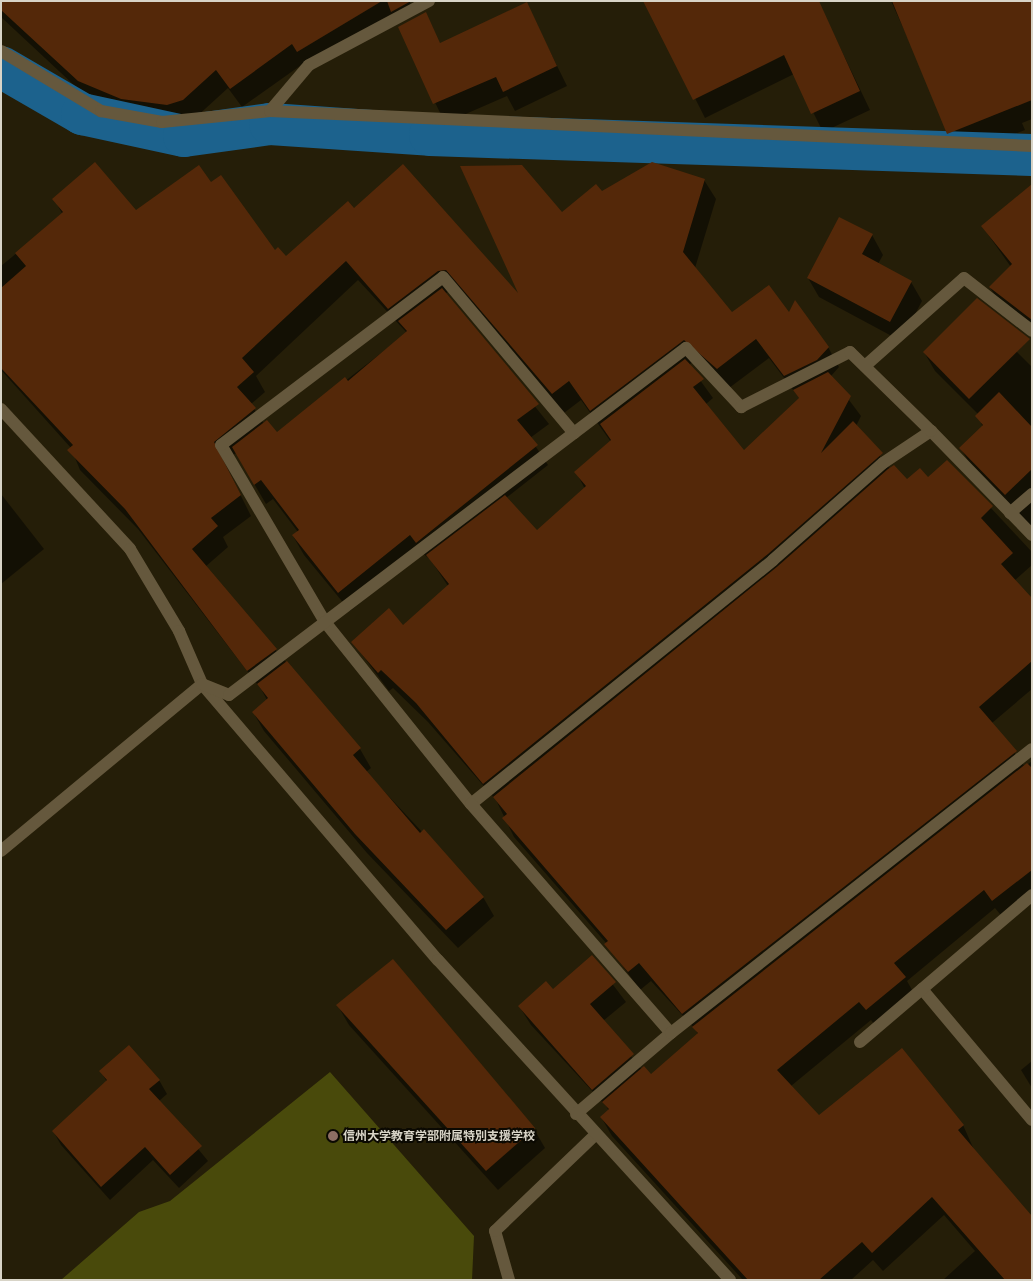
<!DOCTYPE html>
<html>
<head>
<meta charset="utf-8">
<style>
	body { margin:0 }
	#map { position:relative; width:1033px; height:1281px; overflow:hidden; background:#251e08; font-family:"Open Sans","Noto Sans JP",sans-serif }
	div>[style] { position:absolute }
	.green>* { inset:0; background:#494a0b }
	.shadow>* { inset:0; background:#0007 }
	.canal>* { height:42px; margin:-21px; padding:0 21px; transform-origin:21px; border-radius:21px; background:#1c628d }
	.building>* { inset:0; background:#542809 }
	.service>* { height:12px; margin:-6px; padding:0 6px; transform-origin:6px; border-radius:6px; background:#65583d }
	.minor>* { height:12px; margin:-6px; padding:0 6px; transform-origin:6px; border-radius:6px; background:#65583d }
	.dots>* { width:14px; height:14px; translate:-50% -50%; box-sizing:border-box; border:2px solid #0b0902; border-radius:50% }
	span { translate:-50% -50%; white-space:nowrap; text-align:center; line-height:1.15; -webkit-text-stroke:4px #0b0902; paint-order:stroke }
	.poi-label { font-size:12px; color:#d8d4c7; font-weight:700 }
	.left { translate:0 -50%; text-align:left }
	.frame { position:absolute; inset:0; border:2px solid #d8d4c7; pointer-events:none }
</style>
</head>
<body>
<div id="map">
	<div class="green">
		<div style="clip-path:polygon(330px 1072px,474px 1236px,472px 1280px,61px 1280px,139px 1212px,170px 1201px)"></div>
	</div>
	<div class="shadow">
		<div style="clip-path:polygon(1px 1px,409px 1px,414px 10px,304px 63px,242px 107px,228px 88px,194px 119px,158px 124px,90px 100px,1px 17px)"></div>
		<div style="clip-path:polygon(646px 1px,823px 12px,870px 110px,823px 132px,794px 74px,705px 118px)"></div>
		<div style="clip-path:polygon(891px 1px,1032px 1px,1032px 119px,1022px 123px,1025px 130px,961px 155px)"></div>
		<div style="clip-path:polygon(526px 3px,567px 86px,515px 111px,507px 96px,445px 123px,413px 57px)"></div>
		<div style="clip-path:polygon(evenodd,704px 180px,716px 199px,695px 268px,732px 314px,789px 314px,828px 347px,839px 367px,831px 376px,861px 416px,856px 426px,891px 470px,907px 481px,928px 479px,947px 461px,1032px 552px,1032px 565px,1014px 581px,1032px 600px,1032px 689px,992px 723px,1025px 767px,1032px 761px,1032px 897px,1004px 919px,995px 908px,907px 981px,916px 997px,877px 1028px,871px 1020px,791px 1086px,819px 1117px,963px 1125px,1032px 1280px,943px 1280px,975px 1251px,944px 1215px,883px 1271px,873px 1260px,851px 1280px,743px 1280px,612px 1136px,601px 1117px,609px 1111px,606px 1106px,531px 1025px,519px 1006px,553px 990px,592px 957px,626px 1002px,603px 1021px,642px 1070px,651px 1076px,698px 1035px,696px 1030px,651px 981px,640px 990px,607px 944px,514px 837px,496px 800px,428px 722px,393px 688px,389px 691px,353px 642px,402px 627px,448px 586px,430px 559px,422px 553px,350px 611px,304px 555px,293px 536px,298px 532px,273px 499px,266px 504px,236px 453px,224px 462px,251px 516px,223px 537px,228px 547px,205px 567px,360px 749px,371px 768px,366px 772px,483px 897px,494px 916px,458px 948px,367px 853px,264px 731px,253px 712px,267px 700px,261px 689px,138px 529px,80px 470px,71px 448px,1px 370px,1px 266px,63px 215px,54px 199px,136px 212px,211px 184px,275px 252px,286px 258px,353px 210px,521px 299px,561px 214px,602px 192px,704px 180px,358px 280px,407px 333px,277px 434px,264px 424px,251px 404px,265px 392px,256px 376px,358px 280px,704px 180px,450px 290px,564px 413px,581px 400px,611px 442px,576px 472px,585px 489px,537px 532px,506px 498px,548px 465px,530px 438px,549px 424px,445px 294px,450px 290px,704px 180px,769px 358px,800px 399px,744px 452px,706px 404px,713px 398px,689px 365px,696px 359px,729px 388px,769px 358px)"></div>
		<div style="clip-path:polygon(1032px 208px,1032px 327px,1001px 306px,990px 287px,1011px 267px,982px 226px)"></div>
		<div style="clip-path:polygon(872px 235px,883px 255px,878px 264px,911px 282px,922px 301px,901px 341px,819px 297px,808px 278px)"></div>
		<div style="clip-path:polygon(1010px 345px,1032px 367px,1032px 527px,972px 467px,961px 449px,983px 428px,978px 414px,935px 371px,924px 352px)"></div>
		<div style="clip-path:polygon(1px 494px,44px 549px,1px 584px)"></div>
		<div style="clip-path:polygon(393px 961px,534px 1129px,545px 1148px,498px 1190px,349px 1025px,338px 1006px)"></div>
		<div style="clip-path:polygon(1032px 1061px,1032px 1088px,1021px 1070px)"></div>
		<div style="clip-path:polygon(101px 1072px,159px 1080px,167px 1094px,159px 1101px,208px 1161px,179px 1188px,153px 1160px,110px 1200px,61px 1145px,53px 1131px,107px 1082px)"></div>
	</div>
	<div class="canal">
		<div style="left:1px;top:67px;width:94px;rotate:30.1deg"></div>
		<div style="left:82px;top:114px;width:104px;rotate:12.2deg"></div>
		<div style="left:184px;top:136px;width:87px;rotate:-7.9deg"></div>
		<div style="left:270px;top:124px;width:160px;rotate:3.9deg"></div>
		<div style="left:430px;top:135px;width:602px;rotate:1.9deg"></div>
	</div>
	<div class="building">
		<div style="clip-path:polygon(1px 1px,382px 1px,297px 52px,292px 44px,230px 89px,216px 70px,183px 100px,167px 105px,121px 99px,78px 81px,1px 10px)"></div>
		<div style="clip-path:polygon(387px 1px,411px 1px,391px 12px)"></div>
		<div style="clip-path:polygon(643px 1px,819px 1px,860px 91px,811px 114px,784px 55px,693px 100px)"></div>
		<div style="clip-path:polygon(892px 1px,1032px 1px,1032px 100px,947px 134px)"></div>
		<div style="clip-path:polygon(527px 2px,557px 66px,503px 92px,496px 77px,433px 104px,398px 27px,426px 12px,440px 43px)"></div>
		<div style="clip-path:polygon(95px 162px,136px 210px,199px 165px,211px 182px,221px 175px,275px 250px,278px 247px,286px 256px,348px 201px,354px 208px,403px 164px,518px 293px,460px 166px,522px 165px,562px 212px,596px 184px,602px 191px,652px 162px,705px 179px,683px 252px,732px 312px,769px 285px,789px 312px,795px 300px,829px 347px,817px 360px,784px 376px,756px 339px,717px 369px,684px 340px,590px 411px,569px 381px,552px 394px,446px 270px,438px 271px,388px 309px,346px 261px,242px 358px,254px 372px,237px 387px,256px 408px,214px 442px,241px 495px,211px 518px,218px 526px,192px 549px,277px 649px,247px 671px,125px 509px,67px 450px,73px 445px,1px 368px,1px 288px,26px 266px,15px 253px,63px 212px,52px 199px)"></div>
		<div style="clip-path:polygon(1032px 184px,1032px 320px,989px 287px,1012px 264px,981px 226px)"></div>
		<div style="clip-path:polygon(839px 217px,873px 234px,862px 254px,912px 281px,890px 322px,807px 278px)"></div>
		<div style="clip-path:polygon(442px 288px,539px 404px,517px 420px,538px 445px,416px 543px,410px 535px,338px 593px,292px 535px,299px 530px,261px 480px,254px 485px,232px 447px,267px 420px,277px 432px,345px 377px,348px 381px,407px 331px,398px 321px)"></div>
		<div style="clip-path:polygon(977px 298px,1030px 339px,969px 399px,923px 352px)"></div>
		<div style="clip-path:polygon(685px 359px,704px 379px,693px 387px,744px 450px,799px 398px,793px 390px,828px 372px,851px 396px,821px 453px,853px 421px,883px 453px,768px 554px,483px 784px,416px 703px,381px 670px,378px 673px,351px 642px,389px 608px,403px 625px,449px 584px,426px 555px,505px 495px,537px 530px,586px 486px,574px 472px,611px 440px,600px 424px)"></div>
		<div style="clip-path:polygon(999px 392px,1032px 427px,1032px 469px,1005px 495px,959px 448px,983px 425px,975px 416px)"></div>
		<div style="clip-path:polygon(947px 460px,993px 506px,981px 518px,1013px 553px,1001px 564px,1032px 598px,1032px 661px,979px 707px,1017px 751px,682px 1014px,639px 963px,628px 972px,604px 944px,608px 941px,502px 818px,507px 814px,493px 797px,778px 566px,888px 469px,894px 465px,907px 479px,920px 468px,928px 477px)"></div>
		<div style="clip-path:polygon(287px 661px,361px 748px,353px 755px,420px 833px,424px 829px,484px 897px,446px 930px,355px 834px,252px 712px,268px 698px,257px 684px)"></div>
		<div style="clip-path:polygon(1027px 763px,1032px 768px,1032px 870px,992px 901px,984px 890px,894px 963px,906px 977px,866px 1010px,859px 1002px,777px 1070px,819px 1115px,902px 1048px,964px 1125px,958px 1130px,1032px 1216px,1032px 1280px,1005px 1280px,932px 1197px,872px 1253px,862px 1242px,819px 1280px,748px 1280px,600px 1117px,609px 1109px,602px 1102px,644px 1066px,651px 1074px,698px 1033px,692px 1027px)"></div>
		<div style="clip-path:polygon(592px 955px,616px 982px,590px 1004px,634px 1054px,592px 1090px,518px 1006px,546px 981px,553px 989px)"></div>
		<div style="clip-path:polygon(393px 959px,535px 1128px,486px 1171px,336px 1005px)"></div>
		<div style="clip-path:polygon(129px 1045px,160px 1080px,149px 1089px,202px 1146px,170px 1175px,145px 1147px,101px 1187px,52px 1131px,107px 1080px,99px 1071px)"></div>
	</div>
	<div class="service">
		<div style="left:865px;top:366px;width:132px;rotate:-41.6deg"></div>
		<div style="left:964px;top:278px;width:86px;rotate:37.9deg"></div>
		<div style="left:1010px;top:513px;width:29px;rotate:-41deg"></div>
		<div style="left:325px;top:622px;width:205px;rotate:-120.4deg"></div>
		<div style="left:221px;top:445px;width:278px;rotate:-37.1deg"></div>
		<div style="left:443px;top:277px;width:204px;rotate:50deg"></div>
		<div style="left:509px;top:1280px;width:51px;rotate:-105.9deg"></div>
		<div style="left:495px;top:1231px;width:139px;rotate:-43.8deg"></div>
	</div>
	<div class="minor">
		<div style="left:1px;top:51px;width:117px;rotate:31deg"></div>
		<div style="left:101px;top:111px;width:62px;rotate:10.2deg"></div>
		<div style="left:162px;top:122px;width:109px;rotate:-5.8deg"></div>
		<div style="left:270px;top:111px;width:763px;rotate:2.63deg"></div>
		<div style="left:270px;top:111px;width:60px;rotate:-49.7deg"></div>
		<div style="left:309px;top:65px;width:136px;rotate:-28.1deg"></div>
		<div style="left:1px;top:409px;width:190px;rotate:47.3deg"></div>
		<div style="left:130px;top:549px;width:96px;rotate:59.1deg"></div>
		<div style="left:179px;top:631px;width:58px;rotate:66.5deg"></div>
		<div style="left:202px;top:684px;width:363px;rotate:49.5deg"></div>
		<div style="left:438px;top:960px;width:433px;rotate:47.6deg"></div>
		<div style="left:325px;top:622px;width:233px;rotate:51.3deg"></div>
		<div style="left:471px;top:804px;width:388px;rotate:-38.9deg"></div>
		<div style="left:773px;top:560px;width:147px;rotate:-41.4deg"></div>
		<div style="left:883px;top:463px;width:58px;rotate:-33.7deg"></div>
		<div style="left:931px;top:431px;width:145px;rotate:45.8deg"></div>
		<div style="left:471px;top:804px;width:304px;rotate:48.9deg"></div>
		<div style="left:1px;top:851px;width:261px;rotate:-39.7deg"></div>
		<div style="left:202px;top:684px;width:29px;rotate:22deg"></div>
		<div style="left:229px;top:695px;width:574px;rotate:-37.21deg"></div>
		<div style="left:686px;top:348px;width:81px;rotate:47deg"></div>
		<div style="left:741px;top:407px;width:122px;rotate:-26.8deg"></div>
		<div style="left:850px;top:352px;width:113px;rotate:44.3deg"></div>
		<div style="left:922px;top:989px;width:171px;rotate:50deg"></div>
		<div style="left:860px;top:1042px;width:226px;rotate:-40.5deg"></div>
		<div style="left:576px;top:1114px;width:125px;rotate:-40.5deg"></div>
		<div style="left:671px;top:1033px;width:459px;rotate:-38.2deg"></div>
	</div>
	<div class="dots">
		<div style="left:333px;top:1136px;background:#8d6e63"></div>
	</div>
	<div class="poi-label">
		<span class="left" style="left:343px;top:1136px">信州大学教育学部附属特別支援学校</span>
	</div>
	<div class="frame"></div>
</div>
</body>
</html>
